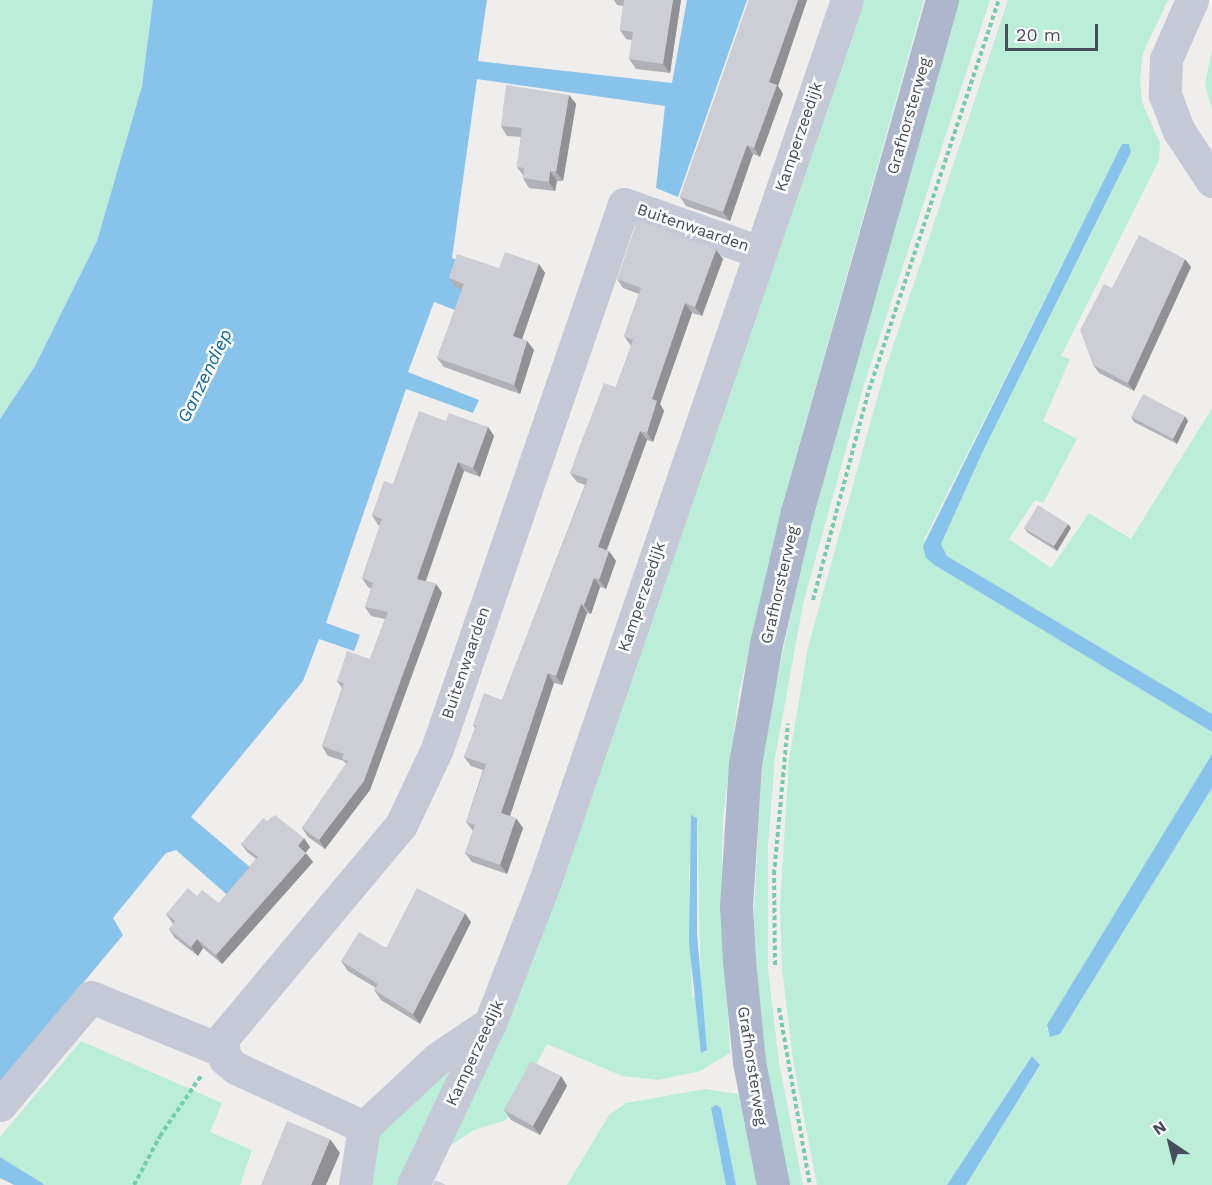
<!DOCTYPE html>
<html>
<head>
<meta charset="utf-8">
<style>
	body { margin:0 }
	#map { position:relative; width:1212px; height:1185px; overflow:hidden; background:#f0eeed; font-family:"Work Sans",sans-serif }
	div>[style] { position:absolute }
	.green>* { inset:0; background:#bbeed9 }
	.water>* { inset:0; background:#88c3eb }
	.path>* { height:4px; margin-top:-2px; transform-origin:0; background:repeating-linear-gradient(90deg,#73ccb2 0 4.5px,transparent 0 7.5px) }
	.minor>* { height:33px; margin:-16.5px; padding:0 16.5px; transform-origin:16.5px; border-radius:16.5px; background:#c4c9d5 }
	.major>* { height:33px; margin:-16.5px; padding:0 16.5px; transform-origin:16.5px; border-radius:16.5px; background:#adb6cd }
	.wall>* { inset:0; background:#b0b1b7 }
	.shaded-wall>* { inset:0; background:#909095 }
	.building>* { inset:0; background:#cdced5 }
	span { translate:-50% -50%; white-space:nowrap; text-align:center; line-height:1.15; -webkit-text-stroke:5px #fff; paint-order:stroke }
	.street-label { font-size:16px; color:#464c5b }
	.water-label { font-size:18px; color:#0c67a7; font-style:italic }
	.north { position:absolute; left:1140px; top:1113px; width:60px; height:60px; -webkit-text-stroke:4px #fff; paint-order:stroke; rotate:325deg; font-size:16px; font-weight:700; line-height:24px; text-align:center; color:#464c5b }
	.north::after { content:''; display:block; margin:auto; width:21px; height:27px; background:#464c5b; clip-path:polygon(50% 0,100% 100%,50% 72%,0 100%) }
	.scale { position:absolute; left:1005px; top:24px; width:93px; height:27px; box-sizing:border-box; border:3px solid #464c5b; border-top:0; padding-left:8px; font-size:18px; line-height:21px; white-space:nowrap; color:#464c5b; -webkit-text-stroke:4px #fff; paint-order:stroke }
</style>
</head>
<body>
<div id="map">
	<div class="green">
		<div style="clip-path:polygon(0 0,153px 0,142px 86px,97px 241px,35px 366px,0 419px)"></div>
		<div style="clip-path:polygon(evenodd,860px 0,924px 0,785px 495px,739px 692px,723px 818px,721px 892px,730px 1053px,700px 1071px,658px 1080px,622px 1076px,547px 1044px,506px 1120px,474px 1130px,441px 1152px,505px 1026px,559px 890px,860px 0,697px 818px,701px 991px,692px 998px,689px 870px,697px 818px)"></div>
		<div style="clip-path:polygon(956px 0,990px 0,863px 388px,803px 604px,775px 758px,768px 846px,768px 969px,779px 1062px,803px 1185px,788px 1185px,764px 1062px,753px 933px,762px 751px,813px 510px)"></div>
		<div style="clip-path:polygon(1008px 0,1168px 0,1143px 53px,1140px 80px,1142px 102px,1160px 143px,1159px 160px,1061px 356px,1070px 359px,1043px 421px,1077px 439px,1043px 503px,1035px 500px,1009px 539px,1051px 568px,1089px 513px,1131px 539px,1212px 408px,1212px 714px,947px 556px,941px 544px,983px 451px,1131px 152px,1129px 144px,1122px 145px,924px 540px,936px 566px,1212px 732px,1212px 754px,1046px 1029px,1060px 1034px,1212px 788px,1212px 1185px,966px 1185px,1040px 1066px,1032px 1056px,947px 1185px,817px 1185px,793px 1060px,782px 968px,780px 905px,789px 759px,808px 647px,885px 370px)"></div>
		<div style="clip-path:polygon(1212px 50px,1212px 110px,1205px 85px)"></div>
		<div style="clip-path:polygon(81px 1041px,222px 1103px,210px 1132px,252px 1150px,240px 1185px,44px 1185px,0 1157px,0 1137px)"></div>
		<div style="clip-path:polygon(457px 1053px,400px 1185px,364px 1185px,373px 1135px)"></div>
		<div style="clip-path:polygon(705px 1089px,739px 1094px,757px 1185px,736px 1185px,721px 1108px,716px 1105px,711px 1108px,726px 1185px,567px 1185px,609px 1115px,626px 1103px)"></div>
	</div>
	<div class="water">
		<div style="clip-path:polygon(153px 0,487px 0,478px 61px,672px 83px,687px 0,747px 0,678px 197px,656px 188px,665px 106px,477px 79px,452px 258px,463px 263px,481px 297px,473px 317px,434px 302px,408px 372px,479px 400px,473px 413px,406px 389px,326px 623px,360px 635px,354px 651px,319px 639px,303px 681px,191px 817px,257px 873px,233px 900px,176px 850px,166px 853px,113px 918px,123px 935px,0 1083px,0 419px,35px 366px,97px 241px,142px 86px)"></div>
		<div style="clip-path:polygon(1122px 144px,1129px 144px,1131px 152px,983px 451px,941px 544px,947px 556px,1212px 714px,1212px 732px,936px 566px,926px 558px,923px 546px)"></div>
		<div style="clip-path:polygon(1212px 754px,1212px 788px,1060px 1034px,1050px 1037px,1047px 1025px)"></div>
		<div style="clip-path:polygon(691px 815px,697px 818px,697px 933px,707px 1050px,701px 1053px,689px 943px)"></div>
		<div style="clip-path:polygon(1032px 1056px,1040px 1065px,966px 1185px,947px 1185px)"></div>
		<div style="clip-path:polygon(716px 1105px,721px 1108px,736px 1185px,726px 1185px,711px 1108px)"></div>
		<div style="clip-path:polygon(0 1157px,42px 1183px,44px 1185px,14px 1185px,0 1178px)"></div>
	</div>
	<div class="path">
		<div style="left:813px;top:600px;width:217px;rotate:-75.1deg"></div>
		<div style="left:869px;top:390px;width:411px;rotate:-71.6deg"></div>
		<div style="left:775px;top:965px;width:91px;rotate:-90.6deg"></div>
		<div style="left:774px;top:874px;width:151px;rotate:-84.7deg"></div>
		<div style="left:779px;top:1008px;width:180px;rotate:80.1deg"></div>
		<div style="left:134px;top:1185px;width:55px;rotate:-62deg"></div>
		<div style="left:160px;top:1136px;width:73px;rotate:-55.7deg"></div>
	</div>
	<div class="minor">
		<div style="left:1192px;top:0;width:64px;rotate:113.8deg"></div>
		<div style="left:1166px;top:59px;width:36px;rotate:92deg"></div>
		<div style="left:1165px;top:95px;width:39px;rotate:69deg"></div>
		<div style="left:1179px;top:131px;width:60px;rotate:56.6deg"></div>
		<div style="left:0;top:1105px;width:141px;rotate:-49.9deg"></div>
		<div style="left:91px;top:997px;width:140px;rotate:22.2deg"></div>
		<div style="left:364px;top:1127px;width:141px;rotate:-155.3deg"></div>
		<div style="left:236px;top:1068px;width:14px;rotate:-141deg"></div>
		<div style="left:225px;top:1059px;width:20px;rotate:-99deg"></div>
		<div style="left:222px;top:1039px;width:279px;rotate:-50.1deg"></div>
		<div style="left:401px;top:825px;width:84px;rotate:-64.7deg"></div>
		<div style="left:437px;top:749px;width:576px;rotate:-71.06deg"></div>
		<div style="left:624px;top:204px;width:144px;rotate:19.4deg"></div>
		<div style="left:355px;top:1185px;width:59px;rotate:-81.2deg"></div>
		<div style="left:364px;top:1127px;width:101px;rotate:-43deg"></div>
		<div style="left:438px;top:1058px;width:63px;rotate:-33.9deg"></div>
		<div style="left:413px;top:1185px;width:179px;rotate:-64.6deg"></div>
		<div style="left:490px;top:1023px;width:152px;rotate:-68.8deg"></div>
		<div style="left:545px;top:881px;width:931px;rotate:-71.08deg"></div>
	</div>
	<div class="major">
		<div style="left:773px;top:1185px;width:126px;rotate:-101deg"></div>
		<div style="left:749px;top:1061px;width:100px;rotate:-95.7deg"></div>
		<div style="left:739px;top:961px;width:55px;rotate:-93.1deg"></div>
		<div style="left:736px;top:906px;width:142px;rotate:-86.4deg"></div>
		<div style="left:745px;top:764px;width:122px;rotate:-80.1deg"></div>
		<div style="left:766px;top:644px;width:136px;rotate:-76.8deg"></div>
		<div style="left:797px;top:512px;width:532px;rotate:-74.19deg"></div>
	</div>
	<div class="wall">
		<div style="clip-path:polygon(614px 0,681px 0,670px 73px,636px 69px,629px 59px,632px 40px,626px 39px,620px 30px,623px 6px,617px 5px)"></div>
		<div style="clip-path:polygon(749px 0,807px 0,778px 86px,783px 94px,760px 157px,753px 154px,730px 221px,686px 206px,680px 197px)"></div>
		<div style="clip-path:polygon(569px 95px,576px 104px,563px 181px,557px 181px,555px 191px,529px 188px,523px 178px,523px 175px,517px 167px,521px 137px,507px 136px,501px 126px)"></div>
		<div style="clip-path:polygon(716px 250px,723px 259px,702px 316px,692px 313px,660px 404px,664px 411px,653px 442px,647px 440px,607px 550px,616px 561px,606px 589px,600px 587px,591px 614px,587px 613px,562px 685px,554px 683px,510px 816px,523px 828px,507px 874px,472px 862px,465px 853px,473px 831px,466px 822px,483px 770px,471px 766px,464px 757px,475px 728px,473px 725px,502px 700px,585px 485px,577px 482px,570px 473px,616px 387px,631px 346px,624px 336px,639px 294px,623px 288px,617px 279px)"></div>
		<div style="clip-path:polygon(539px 264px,545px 273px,522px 339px,527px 341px,534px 350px,520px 394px,444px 367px,437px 358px,462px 290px,455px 287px,449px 278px,499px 268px)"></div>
		<div style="clip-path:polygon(1191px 267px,1134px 391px,1099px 373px,1093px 365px,1112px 288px)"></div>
		<div style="clip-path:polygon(1131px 417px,1188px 421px,1177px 444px,1134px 422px)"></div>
		<div style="clip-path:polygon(446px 421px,488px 427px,494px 436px,480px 477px,464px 471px,426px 581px,436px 584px,442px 593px,370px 790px,325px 849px,308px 837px,302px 828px,346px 764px,344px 761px,328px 756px,322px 746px,342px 688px,337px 681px,370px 659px,385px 619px,371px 616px,365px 607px,371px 589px,368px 587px,362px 578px,380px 525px,378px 525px,372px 515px,393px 484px)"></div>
		<div style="clip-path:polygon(1024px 528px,1071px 528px,1057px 551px,1028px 533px)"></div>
		<div style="clip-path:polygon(267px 821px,310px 847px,305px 853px,313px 862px,222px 964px,203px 948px,198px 956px,175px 938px,169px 929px,173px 924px,166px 914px,197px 896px,219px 903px,256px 859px,247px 852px,241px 844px)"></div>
		<div style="clip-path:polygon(471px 922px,420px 1024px,381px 1000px,374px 990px,376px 988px,348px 971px,341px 961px)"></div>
		<div style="clip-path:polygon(561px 1076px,567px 1086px,540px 1135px,511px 1120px,504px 1110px)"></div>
	</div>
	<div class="shaded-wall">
		<div style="clip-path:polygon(673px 0,681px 0,670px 73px,663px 64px)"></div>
		<div style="clip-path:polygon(798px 0,807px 0,778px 86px,783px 94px,760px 157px,754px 148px,769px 82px)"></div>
		<div style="clip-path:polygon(569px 95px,576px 104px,563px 181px,556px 172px)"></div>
		<div style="clip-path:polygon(747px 145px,753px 154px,730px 221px,723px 212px)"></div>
		<div style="clip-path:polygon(550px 171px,557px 181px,555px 191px,549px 182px)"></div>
		<div style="clip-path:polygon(716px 250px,723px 259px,702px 316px,695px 307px)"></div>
		<div style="clip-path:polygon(1185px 259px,1191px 267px,1134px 391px,1128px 383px)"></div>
		<div style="clip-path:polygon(539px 264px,545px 273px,520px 345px,513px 336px)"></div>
		<div style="clip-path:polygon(685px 303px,692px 313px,660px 404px,664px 411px,653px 442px,647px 433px,652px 399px)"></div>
		<div style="clip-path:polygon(527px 341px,534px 350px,520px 394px,514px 385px)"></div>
		<div style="clip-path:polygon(1185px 416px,1188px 421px,1177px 444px,1173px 439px)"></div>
		<div style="clip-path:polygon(488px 427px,494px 436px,480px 477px,473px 468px)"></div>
		<div style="clip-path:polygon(640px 431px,647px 440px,604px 557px,598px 547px)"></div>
		<div style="clip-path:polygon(458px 462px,464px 471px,423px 588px,417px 579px)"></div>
		<div style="clip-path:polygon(1068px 524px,1071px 528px,1057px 551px,1054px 546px)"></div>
		<div style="clip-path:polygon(609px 551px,616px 561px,606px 589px,599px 580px)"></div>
		<div style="clip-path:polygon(594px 578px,600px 587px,591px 614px,584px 605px)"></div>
		<div style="clip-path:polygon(436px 584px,442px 593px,370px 790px,325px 849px,319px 840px)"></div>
		<div style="clip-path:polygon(581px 604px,587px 613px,562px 685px,556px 676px)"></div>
		<div style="clip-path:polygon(548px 673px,554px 683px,508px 822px,501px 813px)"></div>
		<div style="clip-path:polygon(516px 818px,523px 828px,507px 874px,500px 865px)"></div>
		<div style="clip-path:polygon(304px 838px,310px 847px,304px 855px,298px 846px)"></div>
		<div style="clip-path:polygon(306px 853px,313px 862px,222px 964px,216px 955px)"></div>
		<div style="clip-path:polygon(465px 913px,471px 922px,420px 1024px,413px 1014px)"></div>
		<div style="clip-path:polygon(197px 939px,203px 948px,198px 956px,191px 947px)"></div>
		<div style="clip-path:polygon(561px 1076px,567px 1086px,540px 1135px,533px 1126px)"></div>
		<div style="clip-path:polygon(330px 1139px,340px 1153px,326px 1185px,311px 1185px)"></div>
	</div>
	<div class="building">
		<div style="clip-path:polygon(624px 0,673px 0,663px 64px,629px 59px,633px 32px,620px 30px)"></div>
		<div style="clip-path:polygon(749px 0,798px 0,769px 82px,777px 85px,754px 148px,747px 145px,723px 212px,680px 197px)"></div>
		<div style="clip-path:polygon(506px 85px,569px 95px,556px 172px,550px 171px,549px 182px,523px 178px,524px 168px,517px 167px,522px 128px,501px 126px)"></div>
		<div style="clip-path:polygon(637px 221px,716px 250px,695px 307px,685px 303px,652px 399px,657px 401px,647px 433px,640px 431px,598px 547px,609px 551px,599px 580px,594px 578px,584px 605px,581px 604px,556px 676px,548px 673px,501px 813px,516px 818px,500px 865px,465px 853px,475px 825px,466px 822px,486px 764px,464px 757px,476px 726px,473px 725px,484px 693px,502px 700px,588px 479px,570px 473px,580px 445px,604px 383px,616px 387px,633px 340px,624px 336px,641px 288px,617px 279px)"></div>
		<div style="clip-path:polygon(1139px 235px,1185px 259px,1128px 383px,1093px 365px,1080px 330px,1104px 284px,1112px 288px)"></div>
		<div style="clip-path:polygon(505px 252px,539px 264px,513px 336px,527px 341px,514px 385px,437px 358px,464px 284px,449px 278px,457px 254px,499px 268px)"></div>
		<div style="clip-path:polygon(1143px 394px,1185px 416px,1173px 439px,1131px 417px)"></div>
		<div style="clip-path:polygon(419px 411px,446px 421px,449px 413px,488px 427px,473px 468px,458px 462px,433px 533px,417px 579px,436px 584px,364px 781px,319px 840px,302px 828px,348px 761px,342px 759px,344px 754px,322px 746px,344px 683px,337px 681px,347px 651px,370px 659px,388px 612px,365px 607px,373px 583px,362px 578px,382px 519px,372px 515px,384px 481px,393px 484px)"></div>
		<div style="clip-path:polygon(1038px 505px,1068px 524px,1054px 546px,1024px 528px)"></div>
		<div style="clip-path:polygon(275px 815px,304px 838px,298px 846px,306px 853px,216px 955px,197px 939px,191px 947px,169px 929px,175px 921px,166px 914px,188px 888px,197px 896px,202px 890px,219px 903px,258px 857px,241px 844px,263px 818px,267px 821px)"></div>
		<div style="clip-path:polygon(417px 888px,465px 913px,413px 1014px,374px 990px,378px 984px,341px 961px,359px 932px,386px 948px)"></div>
		<div style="clip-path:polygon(531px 1061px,561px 1076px,533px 1126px,504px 1110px)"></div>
		<div style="clip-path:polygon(287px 1121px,330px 1139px,311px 1185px,261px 1185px)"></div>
		<div style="clip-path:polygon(435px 1180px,446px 1185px,433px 1185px)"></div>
	</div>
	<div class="street-label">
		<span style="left:909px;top:116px;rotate:-74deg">Grafhorsterweg</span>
		<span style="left:799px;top:137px;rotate:-71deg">Kamperzeedijk</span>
		<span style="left:693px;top:228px;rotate:19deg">Buitenwaarden</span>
		<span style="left:780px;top:585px;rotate:-77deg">Grafhorsterweg</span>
		<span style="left:642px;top:597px;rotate:-71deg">Kamperzeedijk</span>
		<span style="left:466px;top:663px;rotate:-71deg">Buitenwaarden</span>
		<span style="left:475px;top:1053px;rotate:-65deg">Kamperzeedijk</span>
		<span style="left:752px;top:1066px;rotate:81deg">Grafhorsterweg</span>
	</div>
	<div class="water-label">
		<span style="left:205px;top:376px;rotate:-64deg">Ganzendiep</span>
	</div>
	<div class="north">N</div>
	<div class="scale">20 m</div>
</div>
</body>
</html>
